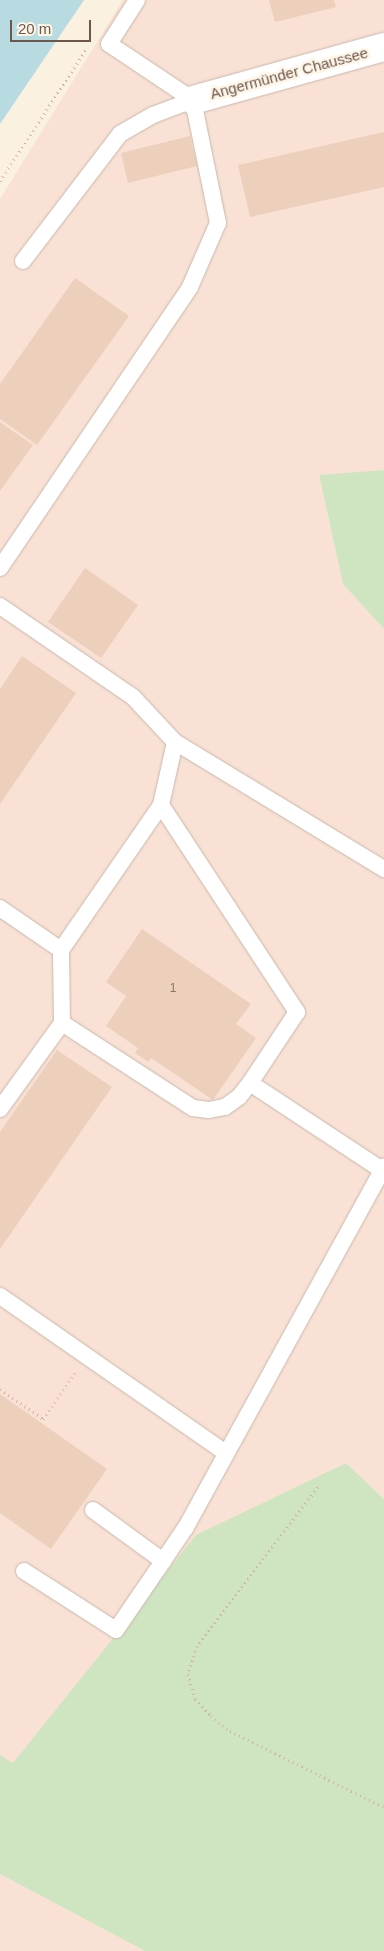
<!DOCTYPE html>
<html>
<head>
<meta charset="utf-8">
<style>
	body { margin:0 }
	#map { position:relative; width:384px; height:1951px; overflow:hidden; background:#faf1e1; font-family:Helvetica,sans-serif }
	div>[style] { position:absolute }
	.commercial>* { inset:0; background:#f9e1d6 }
	.green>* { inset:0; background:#cfe5c2 }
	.water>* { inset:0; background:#b8dae1 }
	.building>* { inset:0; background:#edd0bb }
	.path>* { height:3px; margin-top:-1.5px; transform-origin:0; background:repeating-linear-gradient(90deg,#d1b39f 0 1px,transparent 0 5px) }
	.roads { filter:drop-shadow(0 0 1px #c9b8aa) drop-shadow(0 0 1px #c9b8aa) }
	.service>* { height:16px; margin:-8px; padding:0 8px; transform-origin:8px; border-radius:8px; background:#fff }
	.minor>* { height:28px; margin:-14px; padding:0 14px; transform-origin:14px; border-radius:14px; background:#fff }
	span { translate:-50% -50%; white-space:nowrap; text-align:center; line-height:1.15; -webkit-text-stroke:5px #fdf5e7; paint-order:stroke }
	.number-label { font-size:12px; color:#8e7667 }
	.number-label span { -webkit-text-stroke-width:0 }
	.street-label { font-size:15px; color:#6e584b }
	.scale { position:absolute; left:10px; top:20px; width:81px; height:22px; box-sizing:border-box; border:2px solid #6e584b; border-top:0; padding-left:6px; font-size:15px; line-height:18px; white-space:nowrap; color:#6e584b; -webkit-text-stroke:4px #fdf5e7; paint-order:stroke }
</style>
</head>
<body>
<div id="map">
	<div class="commercial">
		<div style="clip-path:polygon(123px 0,384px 0,384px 470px,319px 476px,343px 584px,384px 629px,384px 1499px,346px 1463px,0 1776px,0 199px)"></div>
		<div style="clip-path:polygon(0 1874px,145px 1951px,0 1951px)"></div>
	</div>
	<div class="green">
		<div style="clip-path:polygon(384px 470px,384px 629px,343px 584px,319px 475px)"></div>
		<div style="clip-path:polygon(346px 1463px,384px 1499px,384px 1951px,145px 1951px,0 1874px,0 1755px,13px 1763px,196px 1535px)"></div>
	</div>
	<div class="water">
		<div style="clip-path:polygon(0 0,84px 0,0 124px)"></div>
	</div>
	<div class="building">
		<div style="clip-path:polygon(269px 0,334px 0,336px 7px,275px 22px)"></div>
		<div style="clip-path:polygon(384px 132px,384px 187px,250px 217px,238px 165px)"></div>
		<div style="clip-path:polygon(190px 136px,197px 166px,128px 183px,121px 153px)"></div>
		<div style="clip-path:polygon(75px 278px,129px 316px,37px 445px,0 419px,0 384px)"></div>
		<div style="clip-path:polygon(0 422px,33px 445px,0 491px)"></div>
		<div style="clip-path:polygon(85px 568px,138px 605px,101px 658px,48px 622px)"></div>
		<div style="clip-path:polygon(22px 656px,76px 693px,0 804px,0 689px)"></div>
		<div style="clip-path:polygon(142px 929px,251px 1004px,236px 1024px,256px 1038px,213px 1100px,151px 1058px,148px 1062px,135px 1053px,138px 1048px,106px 1026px,126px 996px,106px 982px)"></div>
		<div style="clip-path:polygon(57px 1050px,112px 1087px,0 1249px,0 1132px)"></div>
		<div style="clip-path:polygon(0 1394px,107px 1469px,51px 1549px,0 1513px)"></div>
	</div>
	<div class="path">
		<div style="left:0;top:181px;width:159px;rotate:-56.8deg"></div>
		<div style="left:0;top:1389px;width:52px;rotate:34.9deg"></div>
		<div style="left:43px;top:1419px;width:56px;rotate:-55.2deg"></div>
		<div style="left:318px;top:1487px;width:200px;rotate:127.3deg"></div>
		<div style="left:197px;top:1646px;width:29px;rotate:108deg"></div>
		<div style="left:188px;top:1674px;width:26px;rotate:74deg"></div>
		<div style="left:195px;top:1699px;width:23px;rotate:47deg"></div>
		<div style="left:211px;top:1716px;width:24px;rotate:38deg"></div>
		<div style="left:230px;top:1731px;width:172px;rotate:26.3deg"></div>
	</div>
	<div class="roads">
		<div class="service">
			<div style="left:23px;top:261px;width:160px;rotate:-52.6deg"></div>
			<div style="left:120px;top:134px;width:38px;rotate:-30deg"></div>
			<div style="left:153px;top:115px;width:43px;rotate:-20.6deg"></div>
			<div style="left:0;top:568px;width:339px;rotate:-55.9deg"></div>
			<div style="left:190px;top:287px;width:70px;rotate:-66.4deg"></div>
			<div style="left:218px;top:223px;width:126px;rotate:-101.5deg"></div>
			<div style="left:193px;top:100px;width:101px;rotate:-146.3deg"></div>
			<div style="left:109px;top:44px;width:52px;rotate:-57.5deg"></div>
			<div style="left:0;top:606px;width:161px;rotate:34.4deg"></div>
			<div style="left:133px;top:697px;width:62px;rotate:47deg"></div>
			<div style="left:175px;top:742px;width:65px;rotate:102.5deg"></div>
			<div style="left:161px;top:805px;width:176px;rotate:124.6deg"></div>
			<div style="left:61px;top:950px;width:74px;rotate:-145.5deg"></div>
			<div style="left:175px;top:742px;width:245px;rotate:31.3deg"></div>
			<div style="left:161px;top:805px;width:248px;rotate:56.7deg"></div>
			<div style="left:297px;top:1012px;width:85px;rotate:123.5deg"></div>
			<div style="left:250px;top:1083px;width:158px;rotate:33.4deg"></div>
			<div style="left:382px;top:1170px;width:4px;rotate:-63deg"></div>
			<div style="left:62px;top:1023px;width:156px;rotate:33deg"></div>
			<div style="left:193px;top:1108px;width:16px;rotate:7deg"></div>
			<div style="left:209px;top:1110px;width:16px;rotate:-11deg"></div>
			<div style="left:225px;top:1107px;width:17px;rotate:-36deg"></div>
			<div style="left:239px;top:1097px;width:18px;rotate:-52deg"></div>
			<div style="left:0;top:1109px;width:106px;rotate:-54.2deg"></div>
			<div style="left:62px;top:1023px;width:73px;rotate:-90.8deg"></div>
			<div style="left:0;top:1296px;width:275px;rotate:34.8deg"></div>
			<div style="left:93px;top:1510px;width:87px;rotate:36.1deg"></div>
			<div style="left:163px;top:1561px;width:41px;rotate:-55.9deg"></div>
			<div style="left:186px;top:1527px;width:407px;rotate:-61.2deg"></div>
			<div style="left:24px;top:1571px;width:109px;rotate:32.7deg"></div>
			<div style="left:116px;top:1630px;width:83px;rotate:-55.7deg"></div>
		</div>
		<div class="minor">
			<div style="left:193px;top:100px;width:198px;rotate:-15.5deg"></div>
		</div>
	</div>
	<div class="number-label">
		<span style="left:173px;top:989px">1</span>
	</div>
	<div class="street-label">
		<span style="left:289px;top:73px;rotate:-15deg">Angermünder Chaussee</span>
	</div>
	<div class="scale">20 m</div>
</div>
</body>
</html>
